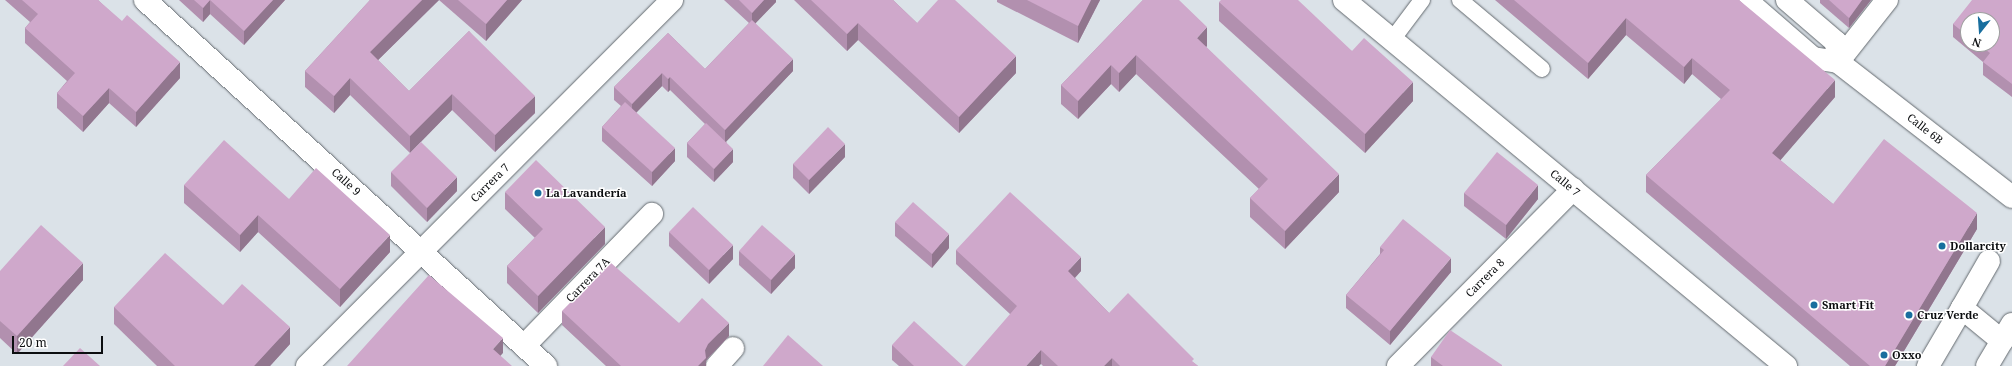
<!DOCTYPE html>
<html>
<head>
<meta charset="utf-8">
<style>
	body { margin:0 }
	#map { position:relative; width:2012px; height:366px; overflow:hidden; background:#dbe2e8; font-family:"Noto Serif",serif }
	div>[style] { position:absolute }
	.roads { filter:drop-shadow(0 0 1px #646a6f) drop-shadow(0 0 1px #646a6f) }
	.service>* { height:16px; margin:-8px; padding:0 8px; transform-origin:8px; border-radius:8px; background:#fff }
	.minor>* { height:22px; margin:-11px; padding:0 11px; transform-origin:11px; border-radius:11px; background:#fff }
	.tertiary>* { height:22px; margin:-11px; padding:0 11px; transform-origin:11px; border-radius:11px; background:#fff }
	.wall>* { inset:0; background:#b290af }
	.shaded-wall>* { inset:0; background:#91768e }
	.building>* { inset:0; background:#cfa8cb }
	.dots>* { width:11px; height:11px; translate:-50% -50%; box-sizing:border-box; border:2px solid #fff; border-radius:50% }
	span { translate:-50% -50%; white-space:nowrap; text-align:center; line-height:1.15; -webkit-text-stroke:3px #fff; paint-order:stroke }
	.street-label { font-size:11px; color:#0c0e10 }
	.poi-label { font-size:11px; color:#0c0e10; font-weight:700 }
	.left { translate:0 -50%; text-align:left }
	.north { position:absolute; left:1960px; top:12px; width:40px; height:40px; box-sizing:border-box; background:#fff; border:1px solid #9e9f9f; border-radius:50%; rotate:197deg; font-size:11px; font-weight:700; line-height:16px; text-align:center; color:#0c0e10 }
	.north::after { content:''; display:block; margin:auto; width:14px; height:18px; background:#186e9e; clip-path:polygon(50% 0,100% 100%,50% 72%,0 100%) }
	.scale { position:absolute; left:12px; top:336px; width:91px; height:18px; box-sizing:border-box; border:2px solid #0c0e10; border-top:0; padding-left:5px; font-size:12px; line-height:14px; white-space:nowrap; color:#0c0e10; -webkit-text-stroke:3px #fff; paint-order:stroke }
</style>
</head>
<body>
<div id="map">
	<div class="roads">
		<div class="service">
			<div style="left:1460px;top:0;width:107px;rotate:40.1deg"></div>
			<div style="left:1392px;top:40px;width:50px;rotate:-53.1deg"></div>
		</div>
		<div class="minor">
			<div style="left:145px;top:0;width:543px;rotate:42.39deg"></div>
			<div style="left:1746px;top:0;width:89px;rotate:40.9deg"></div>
			<div style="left:1813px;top:58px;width:25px;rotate:9deg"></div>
			<div style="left:1838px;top:62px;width:220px;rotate:37.8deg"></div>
			<div style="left:1787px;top:0;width:65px;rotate:40.6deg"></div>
			<div style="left:1836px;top:42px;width:20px;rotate:84deg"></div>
			<div style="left:1838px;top:62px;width:79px;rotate:-51.7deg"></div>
			<div style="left:1962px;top:308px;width:54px;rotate:-60.1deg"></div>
			<div style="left:524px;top:346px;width:184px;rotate:-45.9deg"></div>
			<div style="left:717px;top:366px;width:24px;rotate:-48deg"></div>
			<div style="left:1398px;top:366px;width:249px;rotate:-45.3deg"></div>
			<div style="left:1928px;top:366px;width:67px;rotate:-59.6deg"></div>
			<div style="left:1962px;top:308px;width:52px;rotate:39.5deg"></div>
		</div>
		<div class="tertiary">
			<div style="left:1344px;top:0;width:574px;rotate:39.63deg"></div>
			<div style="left:307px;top:366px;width:517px;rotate:-45.08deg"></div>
			<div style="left:1987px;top:366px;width:49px;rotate:-59.2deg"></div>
		</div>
	</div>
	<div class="wall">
		<div style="clip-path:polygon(5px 0,98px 0,180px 78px,136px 127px,109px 103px,83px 132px,57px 108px,57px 93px,67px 81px,25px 43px,25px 28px,30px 22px)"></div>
		<div style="clip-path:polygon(179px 0,285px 0,244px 45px,210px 14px,203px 22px)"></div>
		<div style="clip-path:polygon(370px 0,439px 0,378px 60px,409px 91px,469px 31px,535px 113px,495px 152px,452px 110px,410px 153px,350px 95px,334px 113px,305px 87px,305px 71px)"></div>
		<div style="clip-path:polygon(439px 0,522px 0,486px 41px)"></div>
		<div style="clip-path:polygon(724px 0,776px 0,776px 2px,755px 23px,793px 71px,726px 141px,733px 162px,714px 182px,687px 157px,687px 143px,705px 124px,670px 90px,668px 92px,662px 86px,636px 113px,675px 161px,652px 186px,602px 141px,602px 127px,621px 106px,614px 100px,614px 87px,668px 33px,705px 69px,749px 23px)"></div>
		<div style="clip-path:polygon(794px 0,893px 0,917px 23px,1016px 73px,959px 133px,858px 40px,847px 51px)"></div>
		<div style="clip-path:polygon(997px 0,1100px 0,1078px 43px,997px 2px)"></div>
		<div style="clip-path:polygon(1143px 0,1207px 46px,1206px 47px,1339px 192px,1285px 249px,1250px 217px,1250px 198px,1259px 189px,1136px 74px,1119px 92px,1111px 84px,1078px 119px,1061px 104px,1061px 85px)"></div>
		<div style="clip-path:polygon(1495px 0,1739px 0,1835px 97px,1780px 160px,1833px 204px,1977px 229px,1895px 366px,1850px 366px,1646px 192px,1646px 175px,1721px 99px,1692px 74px,1684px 84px,1626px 35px,1588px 79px)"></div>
		<div style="clip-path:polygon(1820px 0,1871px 0,1849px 28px,1820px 3px)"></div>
		<div style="clip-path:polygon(evenodd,2012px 0,2012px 97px,1983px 75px,1983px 62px,1953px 37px,1953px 24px,2012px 0,1968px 20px,1992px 44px,1968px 44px,1968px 20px)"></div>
		<div style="clip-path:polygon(1219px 2px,1352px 51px,1413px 101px,1365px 153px,1219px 21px)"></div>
		<div style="clip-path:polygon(845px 157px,809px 194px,793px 178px,793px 164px)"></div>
		<div style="clip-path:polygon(391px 172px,457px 191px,427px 222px,391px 186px)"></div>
		<div style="clip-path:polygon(184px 185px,289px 199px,390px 252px,340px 307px,258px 232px,240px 252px,184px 203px)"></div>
		<div style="clip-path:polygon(505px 192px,605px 244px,538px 313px,507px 283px,507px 266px,535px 238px,505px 209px)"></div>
		<div style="clip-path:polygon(1464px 193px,1538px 199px,1506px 239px,1464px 206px)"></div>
		<div style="clip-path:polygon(895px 222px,949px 248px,932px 268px,895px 236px)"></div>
		<div style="clip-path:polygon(669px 232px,733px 259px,709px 284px,669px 246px)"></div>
		<div style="clip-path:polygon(1380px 247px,1451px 272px,1390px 345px,1346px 308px,1346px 295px,1380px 254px)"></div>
		<div style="clip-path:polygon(956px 250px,1081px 271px,1075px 278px,1109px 313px,1194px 363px,1198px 366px,1043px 366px,1041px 364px,1010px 314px,956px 264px)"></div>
		<div style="clip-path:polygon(739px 251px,795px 268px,771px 294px,739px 265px)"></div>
		<div style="clip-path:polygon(0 271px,83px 280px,17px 354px,0 338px)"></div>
		<div style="clip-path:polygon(223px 305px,290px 344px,270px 366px,157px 366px,114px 324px,114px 307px)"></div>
		<div style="clip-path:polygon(562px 311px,679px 323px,729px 336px,708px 358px,706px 361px,706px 366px,606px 366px,562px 325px)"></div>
		<div style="clip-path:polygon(892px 345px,963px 366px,899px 366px,892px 360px)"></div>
		<div style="clip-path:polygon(1431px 357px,1502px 366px,1431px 366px)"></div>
	</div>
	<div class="shaded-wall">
		<div style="clip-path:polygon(210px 0,210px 14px,203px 22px,203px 8px)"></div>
		<div style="clip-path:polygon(273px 0,285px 0,244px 45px,244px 31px)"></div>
		<div style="clip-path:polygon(422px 0,439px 0,370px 68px,370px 52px)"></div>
		<div style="clip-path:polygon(507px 0,522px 0,486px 41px,486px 24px)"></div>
		<div style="clip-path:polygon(764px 0,776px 0,776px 2px,752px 27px,752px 13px)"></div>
		<div style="clip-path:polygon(1091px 0,1100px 0,1078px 43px,1078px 26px)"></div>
		<div style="clip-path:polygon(1862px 0,1871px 0,1849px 28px,1849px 18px)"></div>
		<div style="clip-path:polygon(1626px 18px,1626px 35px,1588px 79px,1588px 63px)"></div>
		<div style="clip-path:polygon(858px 23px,858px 40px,847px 51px,847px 34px)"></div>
		<div style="clip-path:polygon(1207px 27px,1207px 46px,1197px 56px,1197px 38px)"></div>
		<div style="clip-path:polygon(1136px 55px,1136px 74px,1119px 92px,1119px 73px)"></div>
		<div style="clip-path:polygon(1016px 56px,1016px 73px,959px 133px,959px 117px)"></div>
		<div style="clip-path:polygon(1692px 58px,1692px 74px,1684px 84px,1684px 67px)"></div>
		<div style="clip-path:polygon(793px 59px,793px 71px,725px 143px,725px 130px)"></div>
		<div style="clip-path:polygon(180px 62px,180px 78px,136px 127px,136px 112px)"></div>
		<div style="clip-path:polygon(1111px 65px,1111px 84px,1078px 119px,1078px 101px)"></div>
		<div style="clip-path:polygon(662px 73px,662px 86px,632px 117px,632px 104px)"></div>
		<div style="clip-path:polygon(670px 77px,670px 90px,668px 92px,668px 79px)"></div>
		<div style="clip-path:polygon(350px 78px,350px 95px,334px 113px,334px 96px)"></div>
		<div style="clip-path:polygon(1835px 80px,1835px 97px,1772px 170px,1772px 153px)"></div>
		<div style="clip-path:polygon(1413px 82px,1413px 101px,1365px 153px,1365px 134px)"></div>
		<div style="clip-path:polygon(109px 88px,109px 103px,83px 132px,83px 116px)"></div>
		<div style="clip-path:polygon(452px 94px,452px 110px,410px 153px,410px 136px)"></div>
		<div style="clip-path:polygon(535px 96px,535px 113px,495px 152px,495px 135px)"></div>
		<div style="clip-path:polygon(845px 144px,845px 157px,809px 194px,809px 180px)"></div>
		<div style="clip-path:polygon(675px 148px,675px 161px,652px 186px,652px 172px)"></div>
		<div style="clip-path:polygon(733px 149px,733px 162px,714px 182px,714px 169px)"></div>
		<div style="clip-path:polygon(1339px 174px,1339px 192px,1285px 249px,1285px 231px)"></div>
		<div style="clip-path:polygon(457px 177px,457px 191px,427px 222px,427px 208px)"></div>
		<div style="clip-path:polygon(1538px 185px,1538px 199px,1506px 239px,1506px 225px)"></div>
		<div style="clip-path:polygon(1977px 213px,1977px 229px,1895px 366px,1885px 366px)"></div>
		<div style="clip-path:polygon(258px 215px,258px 232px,240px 252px,240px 235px)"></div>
		<div style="clip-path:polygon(605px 227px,605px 244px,538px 313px,538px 296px)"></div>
		<div style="clip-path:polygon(949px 234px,949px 248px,932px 268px,932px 254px)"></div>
		<div style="clip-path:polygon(390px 235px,390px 252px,340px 307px,340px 289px)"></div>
		<div style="clip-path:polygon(733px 245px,733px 259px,709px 284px,709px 270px)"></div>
		<div style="clip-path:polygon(795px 254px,795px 268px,771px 294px,771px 280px)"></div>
		<div style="clip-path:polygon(1081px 257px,1081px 271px,1068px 285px,1068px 271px)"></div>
		<div style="clip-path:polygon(1451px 258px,1451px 272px,1390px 345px,1390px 331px)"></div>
		<div style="clip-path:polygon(83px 263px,83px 280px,17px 354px,17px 336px)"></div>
		<div style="clip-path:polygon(729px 323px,729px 336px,708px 358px,706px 361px,706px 366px,698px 366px,708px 344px)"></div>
		<div style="clip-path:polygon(290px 327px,290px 344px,270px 366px,254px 366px)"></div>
		<div style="clip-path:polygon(503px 338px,503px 353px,493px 364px,493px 349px)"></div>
		<div style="clip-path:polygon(1041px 350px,1041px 364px,1039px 366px,1026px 366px)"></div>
		<div style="clip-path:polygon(1112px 358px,1112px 366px,1104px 366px)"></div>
	</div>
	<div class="building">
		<div style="clip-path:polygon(22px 0,98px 0,122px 21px,127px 15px,180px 62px,136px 112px,109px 88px,83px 116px,57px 93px,75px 73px,25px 28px,38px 14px)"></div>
		<div style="clip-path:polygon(194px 0,273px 0,244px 31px,210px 0,203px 8px)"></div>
		<div style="clip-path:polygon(370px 0,422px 0,370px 52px,409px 91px,469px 31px,535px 96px,495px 135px,452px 94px,410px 136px,350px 78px,334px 96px,305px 71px)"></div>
		<div style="clip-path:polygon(458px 0,507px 0,486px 24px)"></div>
		<div style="clip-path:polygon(739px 0,764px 0,752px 13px)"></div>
		<div style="clip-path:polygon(811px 0,893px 0,917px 23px,938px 0,955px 0,1016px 56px,959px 117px,858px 23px,847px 34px)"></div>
		<div style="clip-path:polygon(1027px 0,1091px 0,1078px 26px)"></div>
		<div style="clip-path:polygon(1143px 0,1179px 0,1207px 27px,1197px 38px,1339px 174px,1285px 231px,1250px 198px,1268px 179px,1136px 55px,1119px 73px,1111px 65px,1078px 101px,1061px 85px)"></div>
		<div style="clip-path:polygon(1221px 0,1298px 0,1352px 51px,1364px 38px,1413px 82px,1365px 134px,1219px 2px)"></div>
		<div style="clip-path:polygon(1514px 0,1739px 0,1835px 80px,1772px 153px,1833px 204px,1884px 139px,1977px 213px,1885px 366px,1870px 366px,1646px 175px,1730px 90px,1692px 58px,1684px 67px,1626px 18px,1588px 63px)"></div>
		<div style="clip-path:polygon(1829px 0,1862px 0,1849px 18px)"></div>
		<div style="clip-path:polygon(1972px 0,2012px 0,2012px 84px,1983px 62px,1990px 53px,1978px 44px,1992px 44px,1992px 20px,1968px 20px,1968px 36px,1953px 24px)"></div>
		<div style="clip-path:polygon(752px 20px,793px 59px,725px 130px,670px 77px,668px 79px,662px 73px,632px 104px,614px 87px,668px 33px,705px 69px)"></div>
		<div style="clip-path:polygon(625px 102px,675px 148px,652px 172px,602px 127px)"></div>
		<div style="clip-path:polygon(706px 123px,733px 149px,714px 169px,687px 143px)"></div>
		<div style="clip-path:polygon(828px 127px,845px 144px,809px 180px,793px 164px)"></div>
		<div style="clip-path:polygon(224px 140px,289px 199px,316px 168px,390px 235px,340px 289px,258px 215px,240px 235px,184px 185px)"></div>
		<div style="clip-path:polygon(421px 142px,457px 177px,427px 208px,391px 172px)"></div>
		<div style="clip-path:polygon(1497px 152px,1538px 185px,1506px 225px,1464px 193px)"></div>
		<div style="clip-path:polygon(536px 160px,605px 227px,538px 296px,507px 266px,543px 229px,505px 192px)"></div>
		<div style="clip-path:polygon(1010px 192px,1081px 257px,1068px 271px,1109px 313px,1128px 293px,1194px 359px,1192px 361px,1198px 366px,1120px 366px,1112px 358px,1104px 366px,1058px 366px,1041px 350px,1026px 366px,965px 366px,1017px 306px,956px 250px)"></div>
		<div style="clip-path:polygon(913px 202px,949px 234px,932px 254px,895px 222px)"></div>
		<div style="clip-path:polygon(693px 207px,733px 245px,709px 270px,669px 232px)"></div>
		<div style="clip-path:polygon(1403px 219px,1451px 258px,1390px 331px,1346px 295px,1384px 250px,1380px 247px)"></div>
		<div style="clip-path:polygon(41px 225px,83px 263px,17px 336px,0 321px,0 271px)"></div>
		<div style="clip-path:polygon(762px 225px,795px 254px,771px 280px,739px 251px)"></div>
		<div style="clip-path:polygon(165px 253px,223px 305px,242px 284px,290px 327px,254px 366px,175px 366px,114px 307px)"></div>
		<div style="clip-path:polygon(610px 262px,679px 323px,702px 298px,729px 323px,708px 344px,705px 350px,706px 358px,698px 366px,621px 366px,562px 311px)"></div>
		<div style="clip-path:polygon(429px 275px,503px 338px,493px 349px,512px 366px,347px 366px)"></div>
		<div style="clip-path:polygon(914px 321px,963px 366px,914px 366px,892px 345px)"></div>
		<div style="clip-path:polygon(1450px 330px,1502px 365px,1502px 366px,1443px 366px,1431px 357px)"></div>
		<div style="clip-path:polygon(788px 335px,823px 366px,763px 366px)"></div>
		<div style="clip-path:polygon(80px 348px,100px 366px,63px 366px)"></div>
	</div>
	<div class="dots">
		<div style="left:538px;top:193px;background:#186e9e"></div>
		<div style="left:1942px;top:246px;background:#186e9e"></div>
		<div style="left:1814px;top:305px;background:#186e9e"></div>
		<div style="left:1909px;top:315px;background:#186e9e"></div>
		<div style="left:1884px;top:355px;background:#186e9e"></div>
	</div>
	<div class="street-label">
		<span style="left:1925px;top:129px;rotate:38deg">Calle 6B</span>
		<span style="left:346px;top:182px;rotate:42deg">Calle 9</span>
		<span style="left:490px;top:183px;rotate:-45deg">Carrera 7</span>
		<span style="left:1565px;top:183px;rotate:40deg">Calle 7</span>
		<span style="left:1485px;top:278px;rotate:-45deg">Carrera 8</span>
		<span style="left:588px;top:280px;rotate:-46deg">Carrera 7A</span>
	</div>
	<div class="poi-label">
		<span class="left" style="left:546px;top:193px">La Lavandería</span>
		<span class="left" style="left:1950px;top:246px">Dollarcity</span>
		<span class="left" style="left:1822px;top:305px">Smart Fit</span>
		<span class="left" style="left:1917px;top:315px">Cruz Verde</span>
		<span class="left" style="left:1892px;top:355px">Oxxo</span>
	</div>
	<div class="north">N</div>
	<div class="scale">20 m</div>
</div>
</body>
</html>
